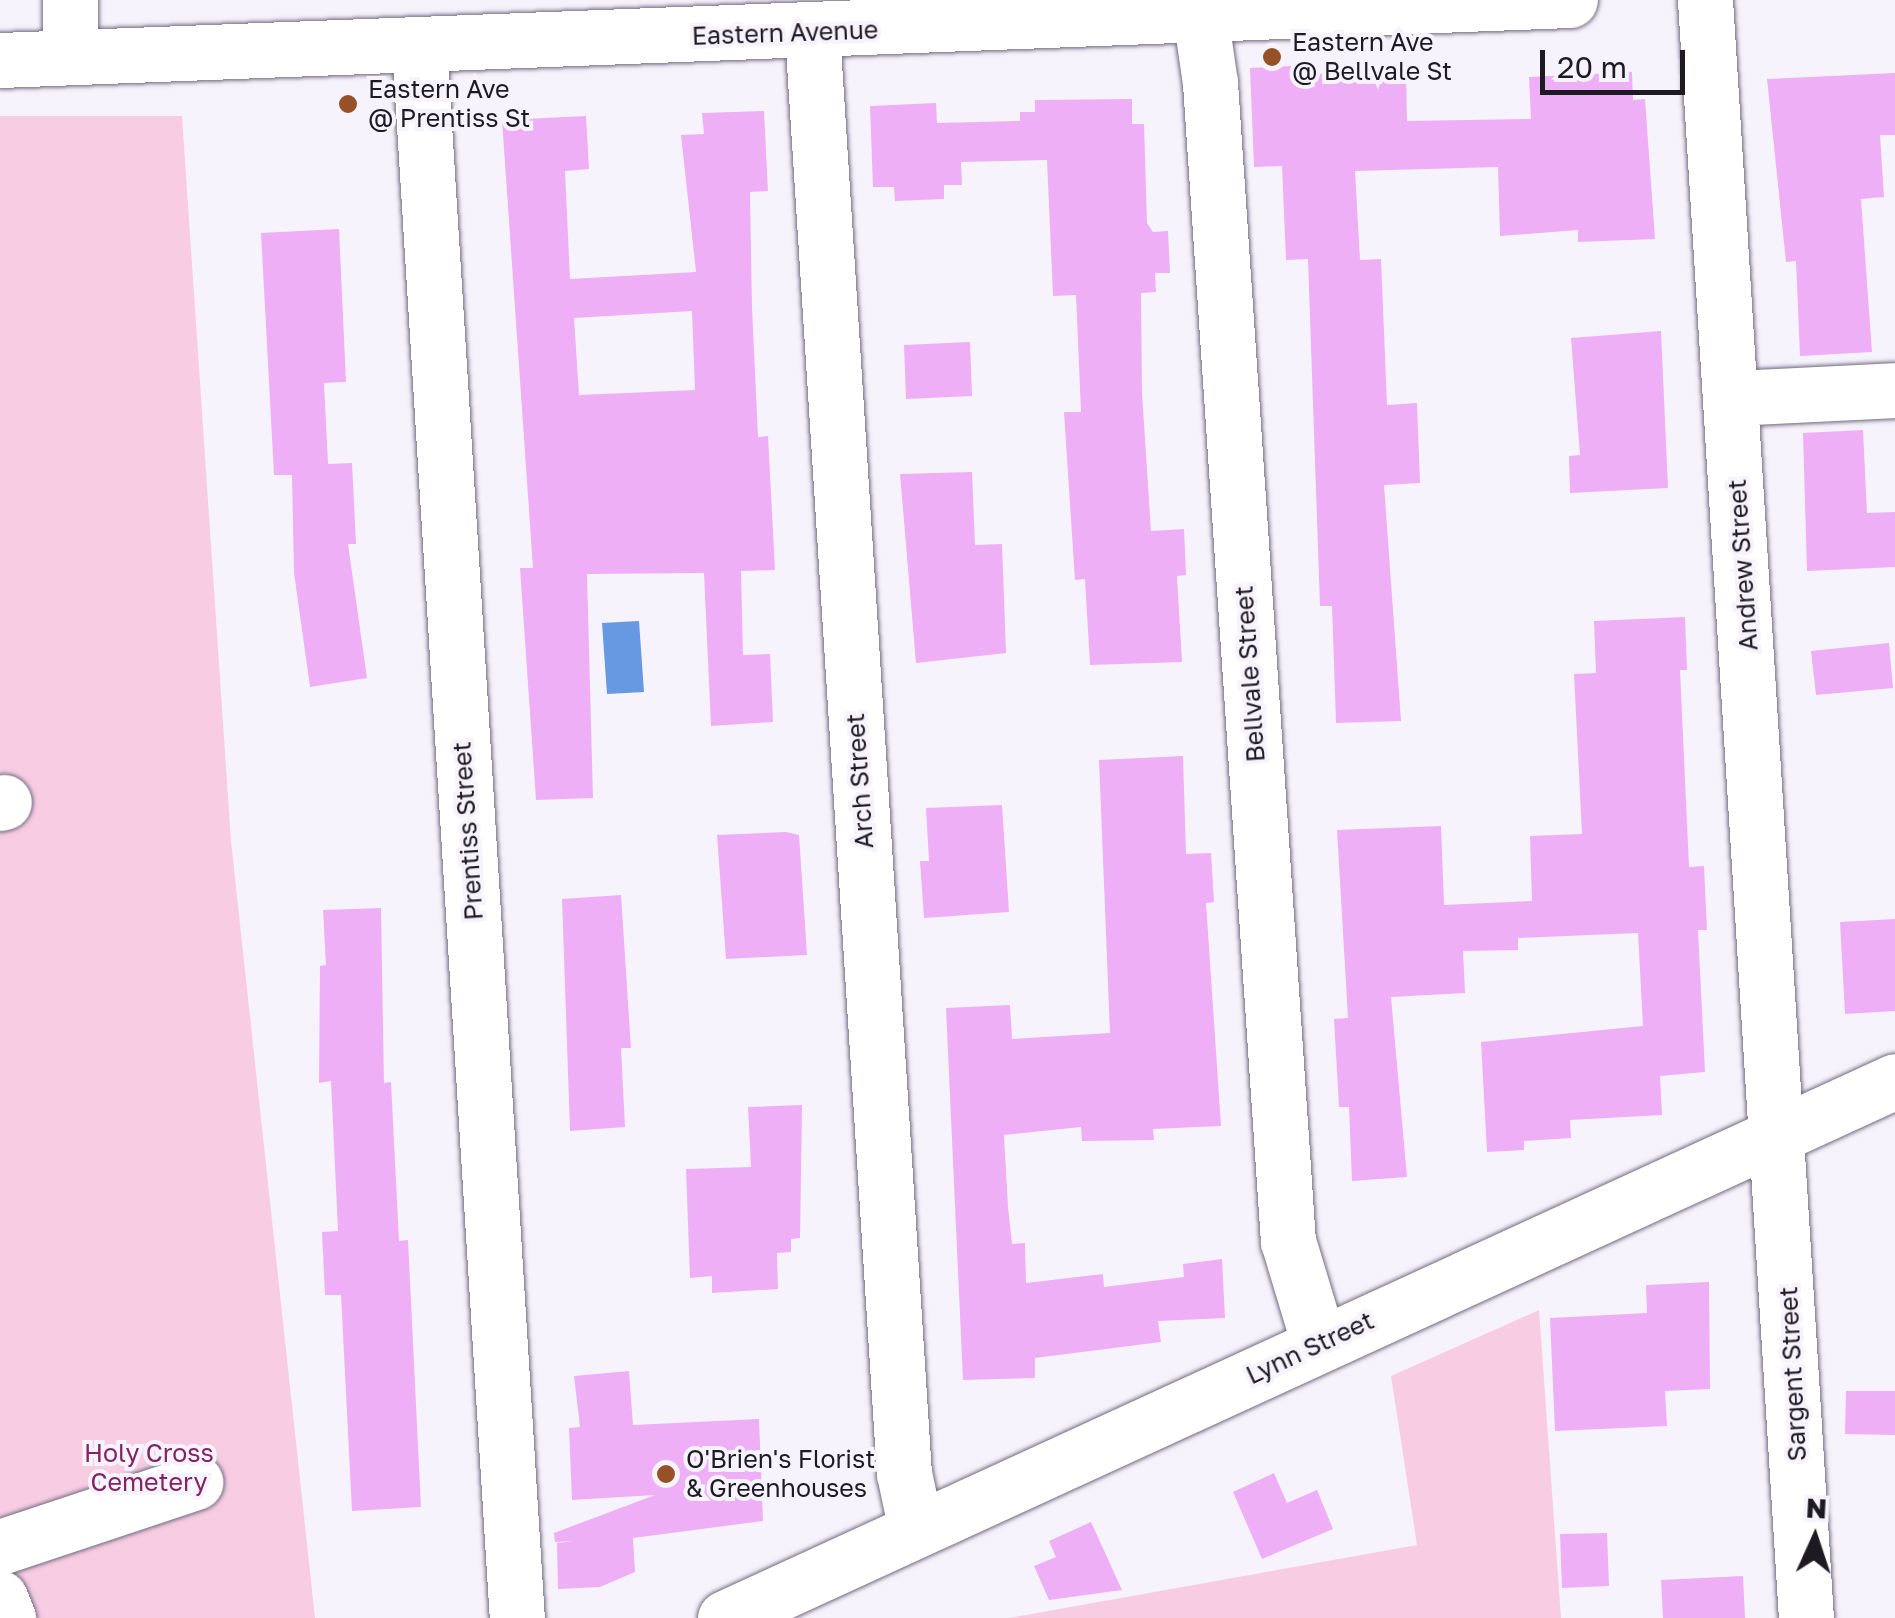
<!DOCTYPE html>
<html>
<head>
<meta charset="utf-8">
<style>
	body { margin:0 }
	#map { position:relative; width:1895px; height:1618px; overflow:hidden; background:#f6f3fc; font-family:"Golos Text",sans-serif }
	div>[style] { position:absolute }
	.green>* { inset:0; background:#f8cde4 }
	.water>* { inset:0; background:#6699e1 }
	.building>* { inset:0; background:#eeaff7 }
	.roads { filter:drop-shadow(0 0 2px #716b7f) drop-shadow(0 0 2px #716b7f) }
	.minor>* { height:55px; margin:-27.5px; padding:0 27.5px; transform-origin:27.5px; border-radius:27.5px; background:#fff }
	.major>* { height:55px; margin:-27.5px; padding:0 27.5px; transform-origin:27.5px; border-radius:27.5px; background:#fff }
	.dots>* { width:28px; height:28px; translate:-50% -50%; box-sizing:border-box; border:5px solid #f6f3fc; border-radius:50% }
	span { translate:-50% -50%; white-space:nowrap; text-align:center; line-height:1.15; -webkit-text-stroke:8px #f6f3fc; paint-order:stroke }
	.street-label { font-size:25px; color:#1d1a22 }
	.poi-label { font-size:25px; color:#1d1a22 }
	.left { translate:0 -50%; text-align:left }
	.park-label { font-size:25px; color:#842263 }
	.north { position:absolute; left:1765px; top:1488px; width:100px; height:100px; -webkit-text-stroke:8px #f6f3fc; paint-order:stroke; rotate:3deg; font-size:28px; font-weight:700; line-height:40px; text-align:center; color:#1d1a22 }
	.north::after { content:''; display:block; margin:auto; width:35px; height:45px; background:#1d1a22; clip-path:polygon(50% 0,100% 100%,50% 72%,0 100%) }
	.scale { position:absolute; left:1540px; top:50px; width:145px; height:45px; box-sizing:border-box; border:5px solid #1d1a22; border-top:0; padding-left:12px; font-size:30px; line-height:35px; white-space:nowrap; color:#1d1a22; -webkit-text-stroke:8px #f6f3fc; paint-order:stroke }
</style>
</head>
<body>
<div id="map">
	<div class="green">
		<div style="clip-path:polygon(0 116px,182px 116px,231px 841px,315px 1618px,0 1618px)"></div>
		<div style="clip-path:polygon(1539px 1310px,1561px 1618px,1009px 1618px,1417px 1545px,1391px 1376px)"></div>
	</div>
	<div class="water">
		<div style="clip-path:polygon(639px 621px,644px 692px,607px 694px,602px 623px)"></div>
	</div>
	<div class="building">
		<div style="clip-path:polygon(1313px 65px,1313px 74px,1406px 72px,1407px 121px,1531px 119px,1529px 77px,1632px 72px,1633px 100px,1645px 99px,1655px 239px,1578px 242px,1578px 230px,1500px 236px,1498px 167px,1355px 171px,1360px 260px,1381px 259px,1387px 405px,1417px 403px,1420px 483px,1384px 485px,1401px 721px,1336px 723px,1332px 606px,1320px 606px,1308px 259px,1286px 260px,1282px 166px,1254px 167px,1250px 68px)"></div>
		<div style="clip-path:polygon(1895px 73px,1895px 135px,1880px 135px,1884px 197px,1861px 199px,1872px 352px,1800px 356px,1796px 261px,1786px 262px,1767px 79px)"></div>
		<div style="clip-path:polygon(1132px 99px,1132px 124px,1144px 124px,1147px 223px,1153px 232px,1168px 231px,1170px 273px,1155px 273px,1156px 292px,1141px 293px,1142px 393px,1151px 531px,1184px 529px,1186px 575px,1177px 576px,1182px 662px,1090px 665px,1085px 579px,1075px 580px,1064px 412px,1081px 412px,1076px 295px,1053px 296px,1047px 160px,961px 162px,962px 185px,944px 185px,944px 199px,895px 201px,894px 187px,873px 187px,870px 106px,936px 103px,937px 123px,1020px 121px,1020px 112px,1035px 112px,1035px 100px)"></div>
		<div style="clip-path:polygon(evenodd,764px 111px,768px 191px,750px 192px,752px 307px,758px 437px,768px 436px,775px 570px,741px 571px,743px 655px,770px 654px,773px 722px,711px 726px,704px 573px,587px 574px,593px 798px,536px 800px,520px 568px,533px 568px,502px 120px,586px 116px,589px 169px,565px 171px,570px 279px,696px 272px,681px 135px,704px 134px,702px 113px,764px 111px,692px 311px,695px 390px,579px 395px,574px 318px,692px 311px)"></div>
		<div style="clip-path:polygon(339px 229px,346px 382px,324px 383px,328px 464px,352px 463px,356px 544px,348px 544px,367px 678px,310px 687px,294px 573px,292px 475px,274px 475px,261px 233px)"></div>
		<div style="clip-path:polygon(1661px 331px,1668px 488px,1570px 493px,1569px 456px,1580px 455px,1571px 338px)"></div>
		<div style="clip-path:polygon(970px 342px,972px 396px,906px 399px,904px 345px)"></div>
		<div style="clip-path:polygon(1863px 430px,1867px 513px,1895px 512px,1895px 567px,1807px 571px,1803px 433px)"></div>
		<div style="clip-path:polygon(972px 472px,975px 545px,1002px 544px,1006px 653px,916px 663px,900px 474px)"></div>
		<div style="clip-path:polygon(1685px 617px,1687px 670px,1680px 670px,1689px 867px,1704px 866px,1707px 930px,1698px 930px,1705px 1072px,1660px 1076px,1662px 1115px,1570px 1120px,1571px 1138px,1524px 1141px,1524px 1150px,1487px 1152px,1481px 1042px,1643px 1026px,1638px 933px,1518px 938px,1518px 950px,1463px 951px,1465px 993px,1391px 997px,1407px 1177px,1352px 1181px,1349px 1107px,1339px 1107px,1334px 1019px,1348px 1018px,1337px 830px,1441px 826px,1444px 905px,1532px 901px,1530px 836px,1582px 834px,1574px 674px,1596px 673px,1594px 621px)"></div>
		<div style="clip-path:polygon(1889px 643px,1893px 688px,1816px 695px,1811px 651px)"></div>
		<div style="clip-path:polygon(1183px 756px,1186px 854px,1211px 853px,1214px 902px,1206px 903px,1221px 1126px,1153px 1129px,1154px 1140px,1082px 1141px,1081px 1127px,1004px 1135px,1008px 1207px,1012px 1244px,1025px 1243px,1026px 1283px,1103px 1274px,1104px 1287px,1184px 1277px,1183px 1264px,1222px 1259px,1225px 1318px,1158px 1321px,1161px 1342px,1035px 1358px,1035px 1378px,963px 1380px,946px 1008px,1010px 1005px,1012px 1039px,1110px 1033px,1099px 760px)"></div>
		<div style="clip-path:polygon(1002px 805px,1009px 912px,924px 918px,920px 861px,929px 861px,926px 808px)"></div>
		<div style="clip-path:polygon(786px 832px,799px 835px,807px 955px,726px 959px,717px 835px)"></div>
		<div style="clip-path:polygon(621px 895px,631px 1048px,621px 1048px,625px 1127px,570px 1131px,562px 899px)"></div>
		<div style="clip-path:polygon(381px 908px,384px 1083px,391px 1082px,399px 1241px,408px 1240px,421px 1507px,352px 1511px,341px 1295px,325px 1295px,322px 1232px,338px 1231px,331px 1081px,319px 1083px,320px 966px,326px 965px,323px 910px)"></div>
		<div style="clip-path:polygon(1895px 919px,1895px 1011px,1845px 1014px,1840px 922px)"></div>
		<div style="clip-path:polygon(802px 1105px,800px 1238px,791px 1239px,791px 1252px,777px 1253px,778px 1289px,712px 1293px,712px 1276px,690px 1278px,686px 1169px,751px 1167px,748px 1107px)"></div>
		<div style="clip-path:polygon(1709px 1282px,1710px 1389px,1665px 1391px,1667px 1426px,1555px 1431px,1550px 1318px,1647px 1313px,1646px 1285px)"></div>
		<div style="clip-path:polygon(629px 1371px,633px 1425px,759px 1419px,763px 1521px,633px 1538px,635px 1572px,600px 1587px,558px 1589px,557px 1543px,574px 1541px,555px 1542px,554px 1533px,655px 1495px,572px 1500px,569px 1428px,580px 1427px,574px 1376px)"></div>
		<div style="clip-path:polygon(1846px 1391px,1895px 1391px,1895px 1435px,1845px 1434px)"></div>
		<div style="clip-path:polygon(1274px 1473px,1287px 1503px,1317px 1490px,1333px 1529px,1262px 1559px,1233px 1492px)"></div>
		<div style="clip-path:polygon(1091px 1522px,1122px 1590px,1049px 1600px,1034px 1566px,1056px 1557px,1049px 1541px)"></div>
		<div style="clip-path:polygon(1607px 1533px,1609px 1586px,1562px 1588px,1560px 1534px)"></div>
		<div style="clip-path:polygon(1743px 1576px,1745px 1618px,1663px 1618px,1661px 1580px)"></div>
	</div>
	<div class="roads">
		<div class="minor">
			<div style="left:70px;top:0;width:57px;rotate:90deg"></div>
			<div style="left:1198px;top:0;width:84px;rotate:81.8deg"></div>
			<div style="left:1210px;top:83px;width:1161px;rotate:86.15deg"></div>
			<div style="left:1288px;top:1241px;width:108px;rotate:73.2deg"></div>
			<div style="left:1705px;top:0;width:1621px;rotate:86.43deg"></div>
			<div style="left:812px;top:32px;width:1444px;rotate:86.35deg"></div>
			<div style="left:904px;top:1473px;width:58px;rotate:78.1deg"></div>
			<div style="left:419px;top:45px;width:1576px;rotate:86.44deg"></div>
			<div style="left:1733px;top:398px;width:162px;rotate:-2.8deg"></div>
			<div style="left:0;top:803px;width:4px;rotate:-14deg"></div>
			<div style="left:0;top:1547px;width:206px;rotate:-18.4deg"></div>
			<div style="left:0;top:1598px;width:22px;rotate:68deg"></div>
		</div>
		<div class="major">
			<div style="left:0;top:60px;width:1571px;rotate:-2.19deg"></div>
			<div style="left:725px;top:1618px;width:1287px;rotate:-24.65deg"></div>
		</div>
	</div>
	<div class="dots">
		<div style="left:1272px;top:57px;background:#965126"></div>
		<div style="left:348px;top:104px;background:#965126"></div>
		<div style="left:666px;top:1474px;background:#965126"></div>
	</div>
	<div class="street-label">
		<span style="left:785px;top:33px;rotate:-2deg">Eastern Avenue</span>
		<span style="left:1743px;top:565px;rotate:-94deg">Andrew Street</span>
		<span style="left:1250px;top:674px;rotate:-94deg">Bellvale Street</span>
		<span style="left:860px;top:781px;rotate:-94deg">Arch Street</span>
		<span style="left:468px;top:831px;rotate:-94deg">Prentiss Street</span>
		<span style="left:1310px;top:1348px;rotate:-25deg">Lynn Street</span>
		<span style="left:1793px;top:1374px;rotate:-93deg">Sargent Street</span>
	</div>
	<div class="poi-label">
		<span class="left" style="left:1292px;top:57px">Eastern Ave<br>@ Bellvale St</span>
		<span class="left" style="left:368px;top:104px">Eastern Ave<br>@ Prentiss St</span>
		<span class="left" style="left:686px;top:1474px">O'Brien's Florist<br>&amp; Greenhouses</span>
	</div>
	<div class="park-label">
		<span style="left:149px;top:1468px">Holy Cross<br>Cemetery</span>
	</div>
	<div class="north">N</div>
	<div class="scale">20 m</div>
</div>
</body>
</html>
